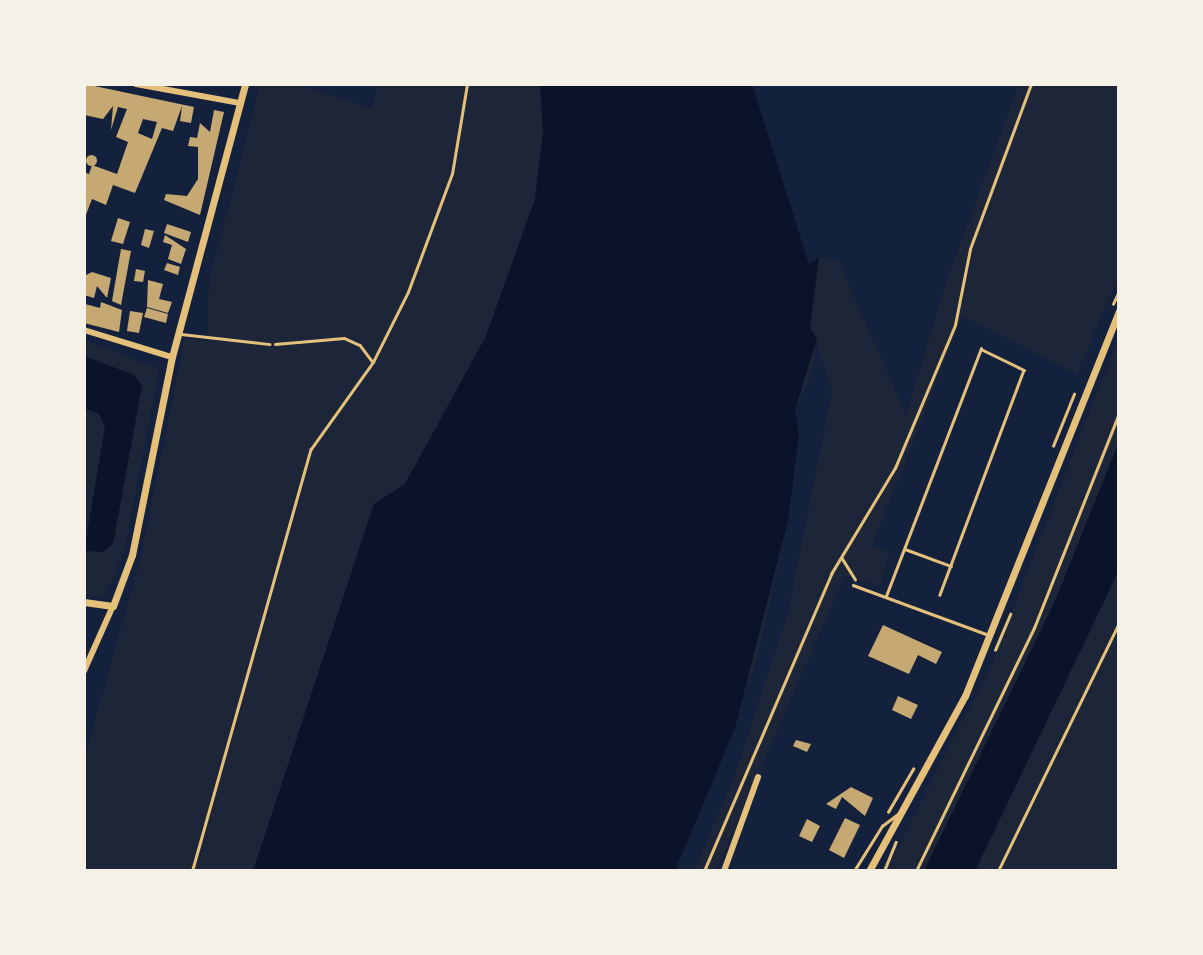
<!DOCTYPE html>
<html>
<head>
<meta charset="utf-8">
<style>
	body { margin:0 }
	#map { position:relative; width:1203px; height:955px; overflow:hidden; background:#14213d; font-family:Bitter,serif }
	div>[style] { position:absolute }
	.green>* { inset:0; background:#1d2539 }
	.water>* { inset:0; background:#0b132b }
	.building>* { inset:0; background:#c6a872 }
	.round { border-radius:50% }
	.path>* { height:2.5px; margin:-1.25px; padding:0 1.25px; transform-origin:1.25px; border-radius:1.25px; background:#e5c07b }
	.service>* { height:2.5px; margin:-1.25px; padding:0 1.25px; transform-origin:1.25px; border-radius:1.25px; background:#e5c07b }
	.minor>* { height:6px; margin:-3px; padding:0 3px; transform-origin:3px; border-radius:3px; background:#e5c07b }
	.tertiary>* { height:7px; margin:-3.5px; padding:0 3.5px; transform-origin:3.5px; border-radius:3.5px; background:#e5c07b }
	span { translate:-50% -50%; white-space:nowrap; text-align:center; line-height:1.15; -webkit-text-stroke:7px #f6f1e7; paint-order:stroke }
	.frame { position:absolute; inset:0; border:86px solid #f6f1e7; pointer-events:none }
</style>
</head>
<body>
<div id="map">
	<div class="green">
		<div style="clip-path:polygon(260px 84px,295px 84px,371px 108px,379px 84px,540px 84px,543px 133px,535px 199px,486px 336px,451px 406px,405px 484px,374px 504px,253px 871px,84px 871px,84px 760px,141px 556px,185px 338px,207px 341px,209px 282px)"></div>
		<div style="clip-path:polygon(752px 84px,809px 264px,819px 257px,838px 260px,906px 415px,948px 277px,1019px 84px,1119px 84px,1119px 275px,1077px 374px,962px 316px,872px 546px,890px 553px,880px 587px,845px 575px,716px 871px,694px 871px,735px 775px,788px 613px,832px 392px,816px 342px,812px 373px,795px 410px,799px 435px,788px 521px,756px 663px,685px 849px,490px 871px)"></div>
		<div style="clip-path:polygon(1119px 336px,1119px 442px,1055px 601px,924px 871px,886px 871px,992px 663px)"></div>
		<div style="clip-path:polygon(84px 339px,159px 369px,124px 553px,104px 597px,84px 594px,84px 551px,103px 552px,134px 375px,84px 356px)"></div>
		<div style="clip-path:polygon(84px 408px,99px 414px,105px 427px,91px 519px,84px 525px)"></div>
		<div style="clip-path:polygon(1119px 570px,1119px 871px,975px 871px)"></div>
	</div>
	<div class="water">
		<div style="clip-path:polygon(540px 84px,752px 84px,809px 264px,819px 257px,810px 328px,817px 339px,795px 410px,799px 435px,788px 521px,735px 728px,675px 871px,253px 871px,374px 504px,405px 484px,486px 336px,535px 199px,543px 133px)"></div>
		<div style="clip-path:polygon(84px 356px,134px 375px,142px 386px,113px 544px,103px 552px,84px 551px,105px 427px,99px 414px,84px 408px)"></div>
		<div style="clip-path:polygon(1119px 442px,1119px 570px,975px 871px,924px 871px,1055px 601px)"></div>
	</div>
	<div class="building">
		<div style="clip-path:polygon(evenodd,85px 84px,194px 107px,191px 123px,180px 121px,182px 106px,173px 131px,162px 128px,135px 193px,113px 185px,106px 205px,92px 199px,84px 220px,84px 172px,89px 174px,92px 165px,117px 174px,128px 142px,116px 137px,127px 109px,118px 107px,111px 130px,113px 106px,103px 119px,84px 115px,85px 84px,143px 119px,157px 122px,152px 139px,138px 133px,143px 119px)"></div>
		<div style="clip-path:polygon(214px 110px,224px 112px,200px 215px,164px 200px,166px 194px,187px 196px,198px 179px,198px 147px,188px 146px,190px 137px,197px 138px,200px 123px,210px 132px)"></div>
		<div class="round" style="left:85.5px;top:154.5px;width:11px;height:11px"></div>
		<div style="clip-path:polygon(118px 218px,130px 222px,123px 244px,111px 241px)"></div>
		<div style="clip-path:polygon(167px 224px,191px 232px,188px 242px,164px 233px)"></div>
		<div style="clip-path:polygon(145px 229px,154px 231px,149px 248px,141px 245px)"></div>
		<div style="clip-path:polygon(165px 235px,186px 249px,181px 264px,168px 259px,172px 245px,163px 242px)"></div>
		<div style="clip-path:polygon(121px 249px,131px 251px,121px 305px,112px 301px)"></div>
		<div style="clip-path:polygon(167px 263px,180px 267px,178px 275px,164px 270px)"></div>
		<div style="clip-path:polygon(136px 269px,145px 271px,143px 282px,134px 281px)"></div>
		<div style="clip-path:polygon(92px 272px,111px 278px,107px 298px,97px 286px,94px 298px,84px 295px,84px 276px)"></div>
		<div style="clip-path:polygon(148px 280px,163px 284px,159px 299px,172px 302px,168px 313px,147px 307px)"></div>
		<div style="clip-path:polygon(101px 302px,122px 310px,119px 332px,84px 323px,85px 304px,100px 308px)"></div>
		<div style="clip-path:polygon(147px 308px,168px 314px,166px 323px,144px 317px)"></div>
		<div style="clip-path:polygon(130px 311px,143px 313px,139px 333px,127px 331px)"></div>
		<div style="clip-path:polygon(883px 625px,942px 652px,936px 664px,918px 655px,909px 674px,868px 656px)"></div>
		<div style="clip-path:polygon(898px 696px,918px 705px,911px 719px,892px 710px)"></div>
		<div style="clip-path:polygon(796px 740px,811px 744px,807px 752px,793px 746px)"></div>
		<div style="clip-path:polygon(851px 787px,873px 798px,865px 816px,842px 797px,836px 809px,826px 804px)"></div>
		<div style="clip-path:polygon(845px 818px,860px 825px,844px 858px,829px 850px)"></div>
		<div style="clip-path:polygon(807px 819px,820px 826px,812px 842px,799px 836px)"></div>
	</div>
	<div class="path">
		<div style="left:1113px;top:304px;width:14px;rotate:-65deg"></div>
		<div style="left:275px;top:344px;width:69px;rotate:-5deg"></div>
		<div style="left:344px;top:338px;width:17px;rotate:24deg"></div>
		<div style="left:360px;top:345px;width:21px;rotate:53deg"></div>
		<div style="left:1053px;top:446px;width:56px;rotate:-68deg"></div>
		<div style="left:842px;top:558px;width:25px;rotate:58deg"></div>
		<div style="left:995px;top:650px;width:39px;rotate:-67deg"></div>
		<div style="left:888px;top:812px;width:50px;rotate:-59.8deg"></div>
		<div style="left:192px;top:871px;width:438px;rotate:-74.3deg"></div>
		<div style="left:311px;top:449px;width:107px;rotate:-54.5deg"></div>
		<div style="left:373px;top:362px;width:78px;rotate:-63.4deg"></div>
		<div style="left:408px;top:292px;width:126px;rotate:-69.6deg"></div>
		<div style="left:452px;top:174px;width:91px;rotate:-80.5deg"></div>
		<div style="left:704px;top:871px;width:323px;rotate:-66.8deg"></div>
		<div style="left:831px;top:574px;width:124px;rotate:-58.9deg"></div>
		<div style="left:895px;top:468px;width:155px;rotate:-67.2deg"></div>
		<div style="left:955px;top:325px;width:77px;rotate:-78.8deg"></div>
		<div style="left:970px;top:249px;width:176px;rotate:-69.7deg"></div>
		<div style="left:884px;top:871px;width:31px;rotate:-68deg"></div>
		<div style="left:916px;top:871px;width:270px;rotate:-64.1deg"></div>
		<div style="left:1034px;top:628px;width:231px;rotate:-68.4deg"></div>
		<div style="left:998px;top:871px;width:276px;rotate:-64deg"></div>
	</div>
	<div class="service">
		<div style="left:181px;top:334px;width:89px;rotate:6.5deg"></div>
		<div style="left:905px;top:549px;width:49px;rotate:20.3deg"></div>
		<div style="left:853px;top:585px;width:145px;rotate:20.2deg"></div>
		<div style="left:886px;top:596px;width:265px;rotate:-69deg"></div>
		<div style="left:981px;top:349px;width:48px;rotate:26deg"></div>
		<div style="left:1024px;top:370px;width:240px;rotate:110.5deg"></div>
		<div style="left:854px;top:871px;width:53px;rotate:-58.1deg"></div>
		<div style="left:882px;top:826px;width:21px;rotate:-37deg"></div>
	</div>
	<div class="minor">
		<div style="left:136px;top:84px;width:106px;rotate:10.4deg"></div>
		<div style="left:84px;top:330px;width:92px;rotate:17.1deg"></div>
		<div style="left:84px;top:671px;width:71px;rotate:-66deg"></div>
		<div style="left:724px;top:871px;width:100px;rotate:-70.1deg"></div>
	</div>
	<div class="tertiary">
		<div style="left:84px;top:602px;width:29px;rotate:8deg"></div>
		<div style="left:113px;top:606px;width:54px;rotate:-69.6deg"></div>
		<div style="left:132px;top:555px;width:202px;rotate:-78.6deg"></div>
		<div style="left:172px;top:357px;width:283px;rotate:-75deg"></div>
		<div style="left:869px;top:871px;width:200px;rotate:-61.3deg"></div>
		<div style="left:965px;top:696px;width:415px;rotate:-68.2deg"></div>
	</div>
	<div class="frame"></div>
</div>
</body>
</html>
